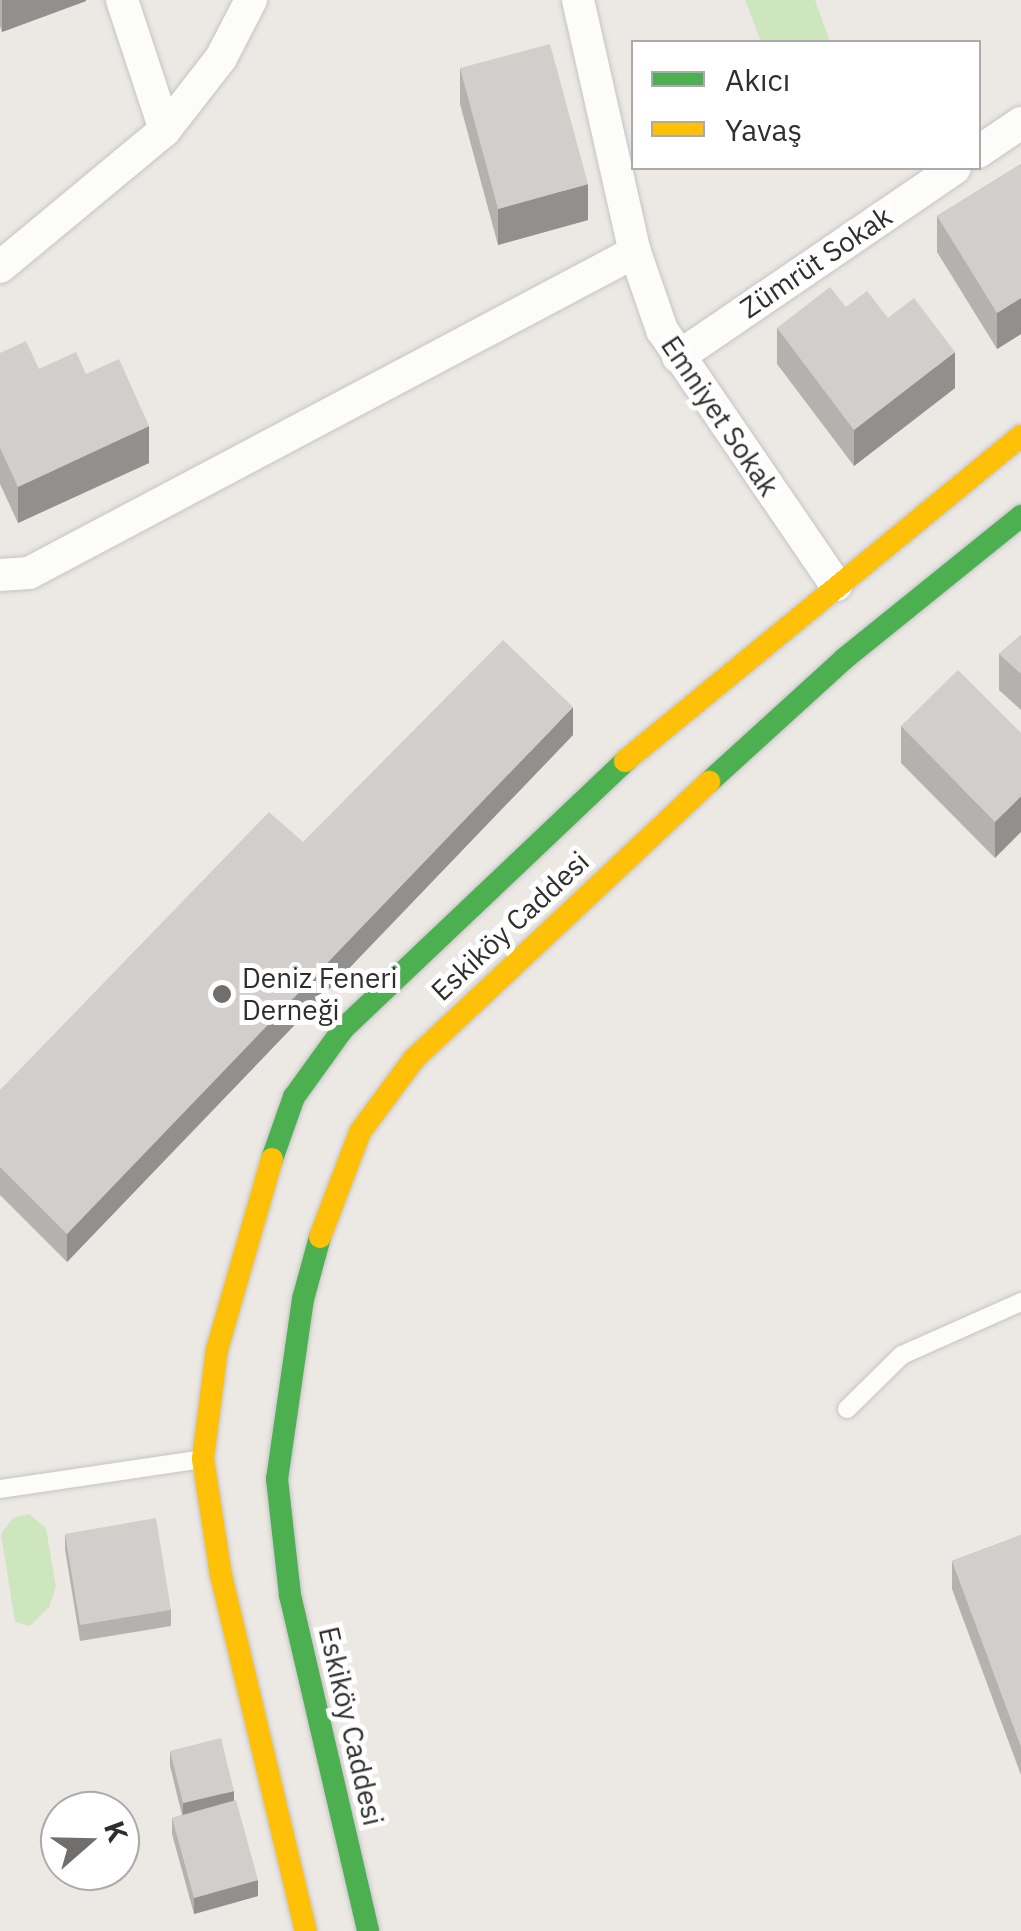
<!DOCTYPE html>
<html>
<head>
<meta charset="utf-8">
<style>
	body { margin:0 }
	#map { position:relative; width:1021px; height:1931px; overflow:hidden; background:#ece8e4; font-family:"IBM Plex Sans",sans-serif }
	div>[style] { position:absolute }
	.green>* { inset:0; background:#cee6be }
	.roads { filter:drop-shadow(0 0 2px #c5c4c5) drop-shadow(0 0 2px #c5c4c5) }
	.lane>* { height:18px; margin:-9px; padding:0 9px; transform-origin:9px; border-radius:9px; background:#fcfcfb }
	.street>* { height:32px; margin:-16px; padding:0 16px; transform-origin:16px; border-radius:16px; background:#fcfcfb }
	.fast>* { height:22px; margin:-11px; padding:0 11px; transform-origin:11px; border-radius:11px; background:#4caf50 }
	.slow>* { height:22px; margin:-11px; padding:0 11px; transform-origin:11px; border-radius:11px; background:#ffc107 }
	.wall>* { inset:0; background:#b4b1af }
	.shaded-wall>* { inset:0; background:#92908e }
	.building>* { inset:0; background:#d1cecb }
	.dots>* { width:28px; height:28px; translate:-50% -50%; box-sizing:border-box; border:5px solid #fff; border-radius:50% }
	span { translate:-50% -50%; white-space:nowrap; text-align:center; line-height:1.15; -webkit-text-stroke:10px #fff; paint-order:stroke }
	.street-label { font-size:28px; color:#2e2e2e }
	.poi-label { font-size:28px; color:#2e2e2e }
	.left { translate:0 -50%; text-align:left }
	.legend { position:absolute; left:631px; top:40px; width:350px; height:130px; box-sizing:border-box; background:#fff; border:2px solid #ababab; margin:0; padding:12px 18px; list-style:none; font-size:30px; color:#2e2e2e }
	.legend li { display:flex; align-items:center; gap:20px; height:50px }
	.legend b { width:50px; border:2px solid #ababab }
	.north { position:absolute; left:40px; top:1791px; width:100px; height:100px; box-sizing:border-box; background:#fff; border:2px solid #ababab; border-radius:50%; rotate:70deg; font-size:28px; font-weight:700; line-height:40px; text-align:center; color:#2e2e2e }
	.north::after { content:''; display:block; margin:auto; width:35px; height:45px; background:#706f6e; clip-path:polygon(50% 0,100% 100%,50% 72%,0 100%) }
</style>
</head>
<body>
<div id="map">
	<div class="green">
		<div style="clip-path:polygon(745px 0,815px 0,830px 42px,761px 42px)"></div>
		<div style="clip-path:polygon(29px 1514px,46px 1528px,56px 1587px,49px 1607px,30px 1626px,15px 1622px,1px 1534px,13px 1518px)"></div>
	</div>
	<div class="roads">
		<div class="lane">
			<div style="left:847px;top:1409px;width:77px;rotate:-44.5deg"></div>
			<div style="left:902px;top:1355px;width:130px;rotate:-24deg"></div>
			<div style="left:0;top:1489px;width:204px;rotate:-8.4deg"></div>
		</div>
		<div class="street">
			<div style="left:122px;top:0;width:137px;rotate:71.7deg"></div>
			<div style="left:578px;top:0;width:258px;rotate:77.3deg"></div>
			<div style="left:635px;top:252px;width:83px;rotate:70.9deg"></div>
			<div style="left:662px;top:330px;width:309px;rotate:55.7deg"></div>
			<div style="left:978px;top:152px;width:52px;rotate:-34deg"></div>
			<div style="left:0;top:267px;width:214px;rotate:-39.7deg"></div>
			<div style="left:165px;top:130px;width:91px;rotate:-52.1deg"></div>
			<div style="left:221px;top:58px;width:65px;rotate:-62.7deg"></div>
			<div style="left:678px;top:357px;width:335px;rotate:-34.3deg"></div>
			<div style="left:0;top:575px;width:29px;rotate:-4deg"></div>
			<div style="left:29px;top:573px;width:686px;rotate:-27.91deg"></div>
		</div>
		<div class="fast">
			<div style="left:709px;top:782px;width:183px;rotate:-42.3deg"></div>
			<div style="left:844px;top:659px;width:228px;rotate:-38.9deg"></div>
			<div style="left:272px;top:1159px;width:66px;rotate:-70.5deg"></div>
			<div style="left:294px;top:1097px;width:84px;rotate:-54.2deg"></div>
			<div style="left:343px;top:1029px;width:389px;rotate:-43.5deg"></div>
			<div style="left:320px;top:1237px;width:64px;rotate:105.3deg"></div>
			<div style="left:303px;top:1299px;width:182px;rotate:98.2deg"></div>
			<div style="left:277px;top:1479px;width:117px;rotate:83.6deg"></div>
			<div style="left:290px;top:1595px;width:345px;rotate:76.9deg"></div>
		</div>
		<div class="slow">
			<div style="left:625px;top:761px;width:512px;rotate:-39.38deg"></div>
			<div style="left:272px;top:1159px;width:198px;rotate:106.1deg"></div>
			<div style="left:217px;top:1349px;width:111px;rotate:97.3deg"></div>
			<div style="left:203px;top:1459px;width:117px;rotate:81.2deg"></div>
			<div style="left:221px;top:1575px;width:366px;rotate:76.6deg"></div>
			<div style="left:320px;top:1237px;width:112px;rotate:-69.1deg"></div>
			<div style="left:360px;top:1132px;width:91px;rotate:-53.5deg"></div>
			<div style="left:414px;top:1059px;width:405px;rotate:-43.2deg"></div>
		</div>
	</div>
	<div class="wall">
		<div style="clip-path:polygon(0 0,86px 0,86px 1px,2px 32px,0 26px)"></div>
		<div style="clip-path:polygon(460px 68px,588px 220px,498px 245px,460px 104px)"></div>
		<div style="clip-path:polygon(1021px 164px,1021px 334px,997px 349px,937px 252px,937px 216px)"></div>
		<div style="clip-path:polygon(846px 307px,888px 318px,955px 388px,854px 466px,777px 364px,777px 328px)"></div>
		<div style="clip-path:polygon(0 353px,39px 369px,86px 374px,149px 463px,18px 523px,0 484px)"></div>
		<div style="clip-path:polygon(1021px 635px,1021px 710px,999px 690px,999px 654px)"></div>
		<div style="clip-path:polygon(901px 726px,1021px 733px,995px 858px,901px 763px)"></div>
		<div style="clip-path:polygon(573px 735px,67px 1262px,0 1195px,0 1090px,303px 842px)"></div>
		<div style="clip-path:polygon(65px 1534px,171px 1610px,171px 1626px,80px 1641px,65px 1549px)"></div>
		<div style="clip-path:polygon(1021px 1535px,1021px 1775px,952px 1589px,952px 1561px)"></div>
		<div style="clip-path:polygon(170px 1751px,234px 1801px,258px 1896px,194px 1914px,172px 1834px,172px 1818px,182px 1815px,170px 1766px)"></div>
	</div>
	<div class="shaded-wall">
		<div style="clip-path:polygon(2px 0,86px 0,86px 1px,2px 32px)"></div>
		<div style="clip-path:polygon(588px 184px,588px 220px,498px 245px,498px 209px)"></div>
		<div style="clip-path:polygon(1021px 298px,1021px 334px,997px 349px,997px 313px)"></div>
		<div style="clip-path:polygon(955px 352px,955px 388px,854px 466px,854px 430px)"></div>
		<div style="clip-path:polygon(149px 426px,149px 463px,18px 523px,18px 487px)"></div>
		<div style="clip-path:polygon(573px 707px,573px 735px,67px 1262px,67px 1234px)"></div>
		<div style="clip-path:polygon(1021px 796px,1021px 832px,995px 858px,995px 822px)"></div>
		<div style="clip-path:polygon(234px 1791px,234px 1806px,183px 1819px,183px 1803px)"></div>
		<div style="clip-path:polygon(258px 1880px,258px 1896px,194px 1914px,194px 1898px)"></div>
	</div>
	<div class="building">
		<div style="clip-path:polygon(550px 44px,588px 184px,498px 209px,460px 68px)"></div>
		<div style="clip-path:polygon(1021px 164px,1021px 298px,997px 313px,937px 216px)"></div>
		<div style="clip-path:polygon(830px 287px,846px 307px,867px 291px,888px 318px,914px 298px,955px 352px,854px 430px,777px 328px)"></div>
		<div style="clip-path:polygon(26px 341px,39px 369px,76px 352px,86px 374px,119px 359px,149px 426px,18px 487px,0 448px,0 353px)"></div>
		<div style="clip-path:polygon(1021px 635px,1021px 674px,999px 654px)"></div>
		<div style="clip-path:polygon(503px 640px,573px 707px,67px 1234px,0 1167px,0 1090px,269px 812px,303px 842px)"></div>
		<div style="clip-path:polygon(958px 670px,1021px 733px,1021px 796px,995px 822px,901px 726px)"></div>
		<div style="clip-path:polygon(156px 1518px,171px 1610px,80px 1625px,65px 1534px)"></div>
		<div style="clip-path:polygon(1021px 1535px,1021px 1747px,952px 1561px)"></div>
		<div style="clip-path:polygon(221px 1738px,234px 1791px,183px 1803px,170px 1751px)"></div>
		<div style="clip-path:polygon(236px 1800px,258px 1880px,194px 1898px,172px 1818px)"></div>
	</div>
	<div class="dots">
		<div style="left:222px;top:994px;background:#706f6e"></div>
	</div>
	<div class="street-label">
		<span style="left:816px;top:262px;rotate:-34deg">Zümrüt Sokak</span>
		<span style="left:720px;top:416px;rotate:56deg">Emniyet Sokak</span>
		<span style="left:510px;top:926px;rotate:-43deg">Eskiköy Caddesi</span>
		<span style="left:351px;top:1726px;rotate:77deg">Eskiköy Caddesi</span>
	</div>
	<div class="poi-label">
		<span class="left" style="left:242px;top:994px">Deniz Feneri<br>Derneği</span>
	</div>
	<ul class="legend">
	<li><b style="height:12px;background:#4caf50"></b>Akıcı</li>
	<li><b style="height:12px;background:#ffc107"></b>Yavaş</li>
	</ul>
	<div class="north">K</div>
</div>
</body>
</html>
